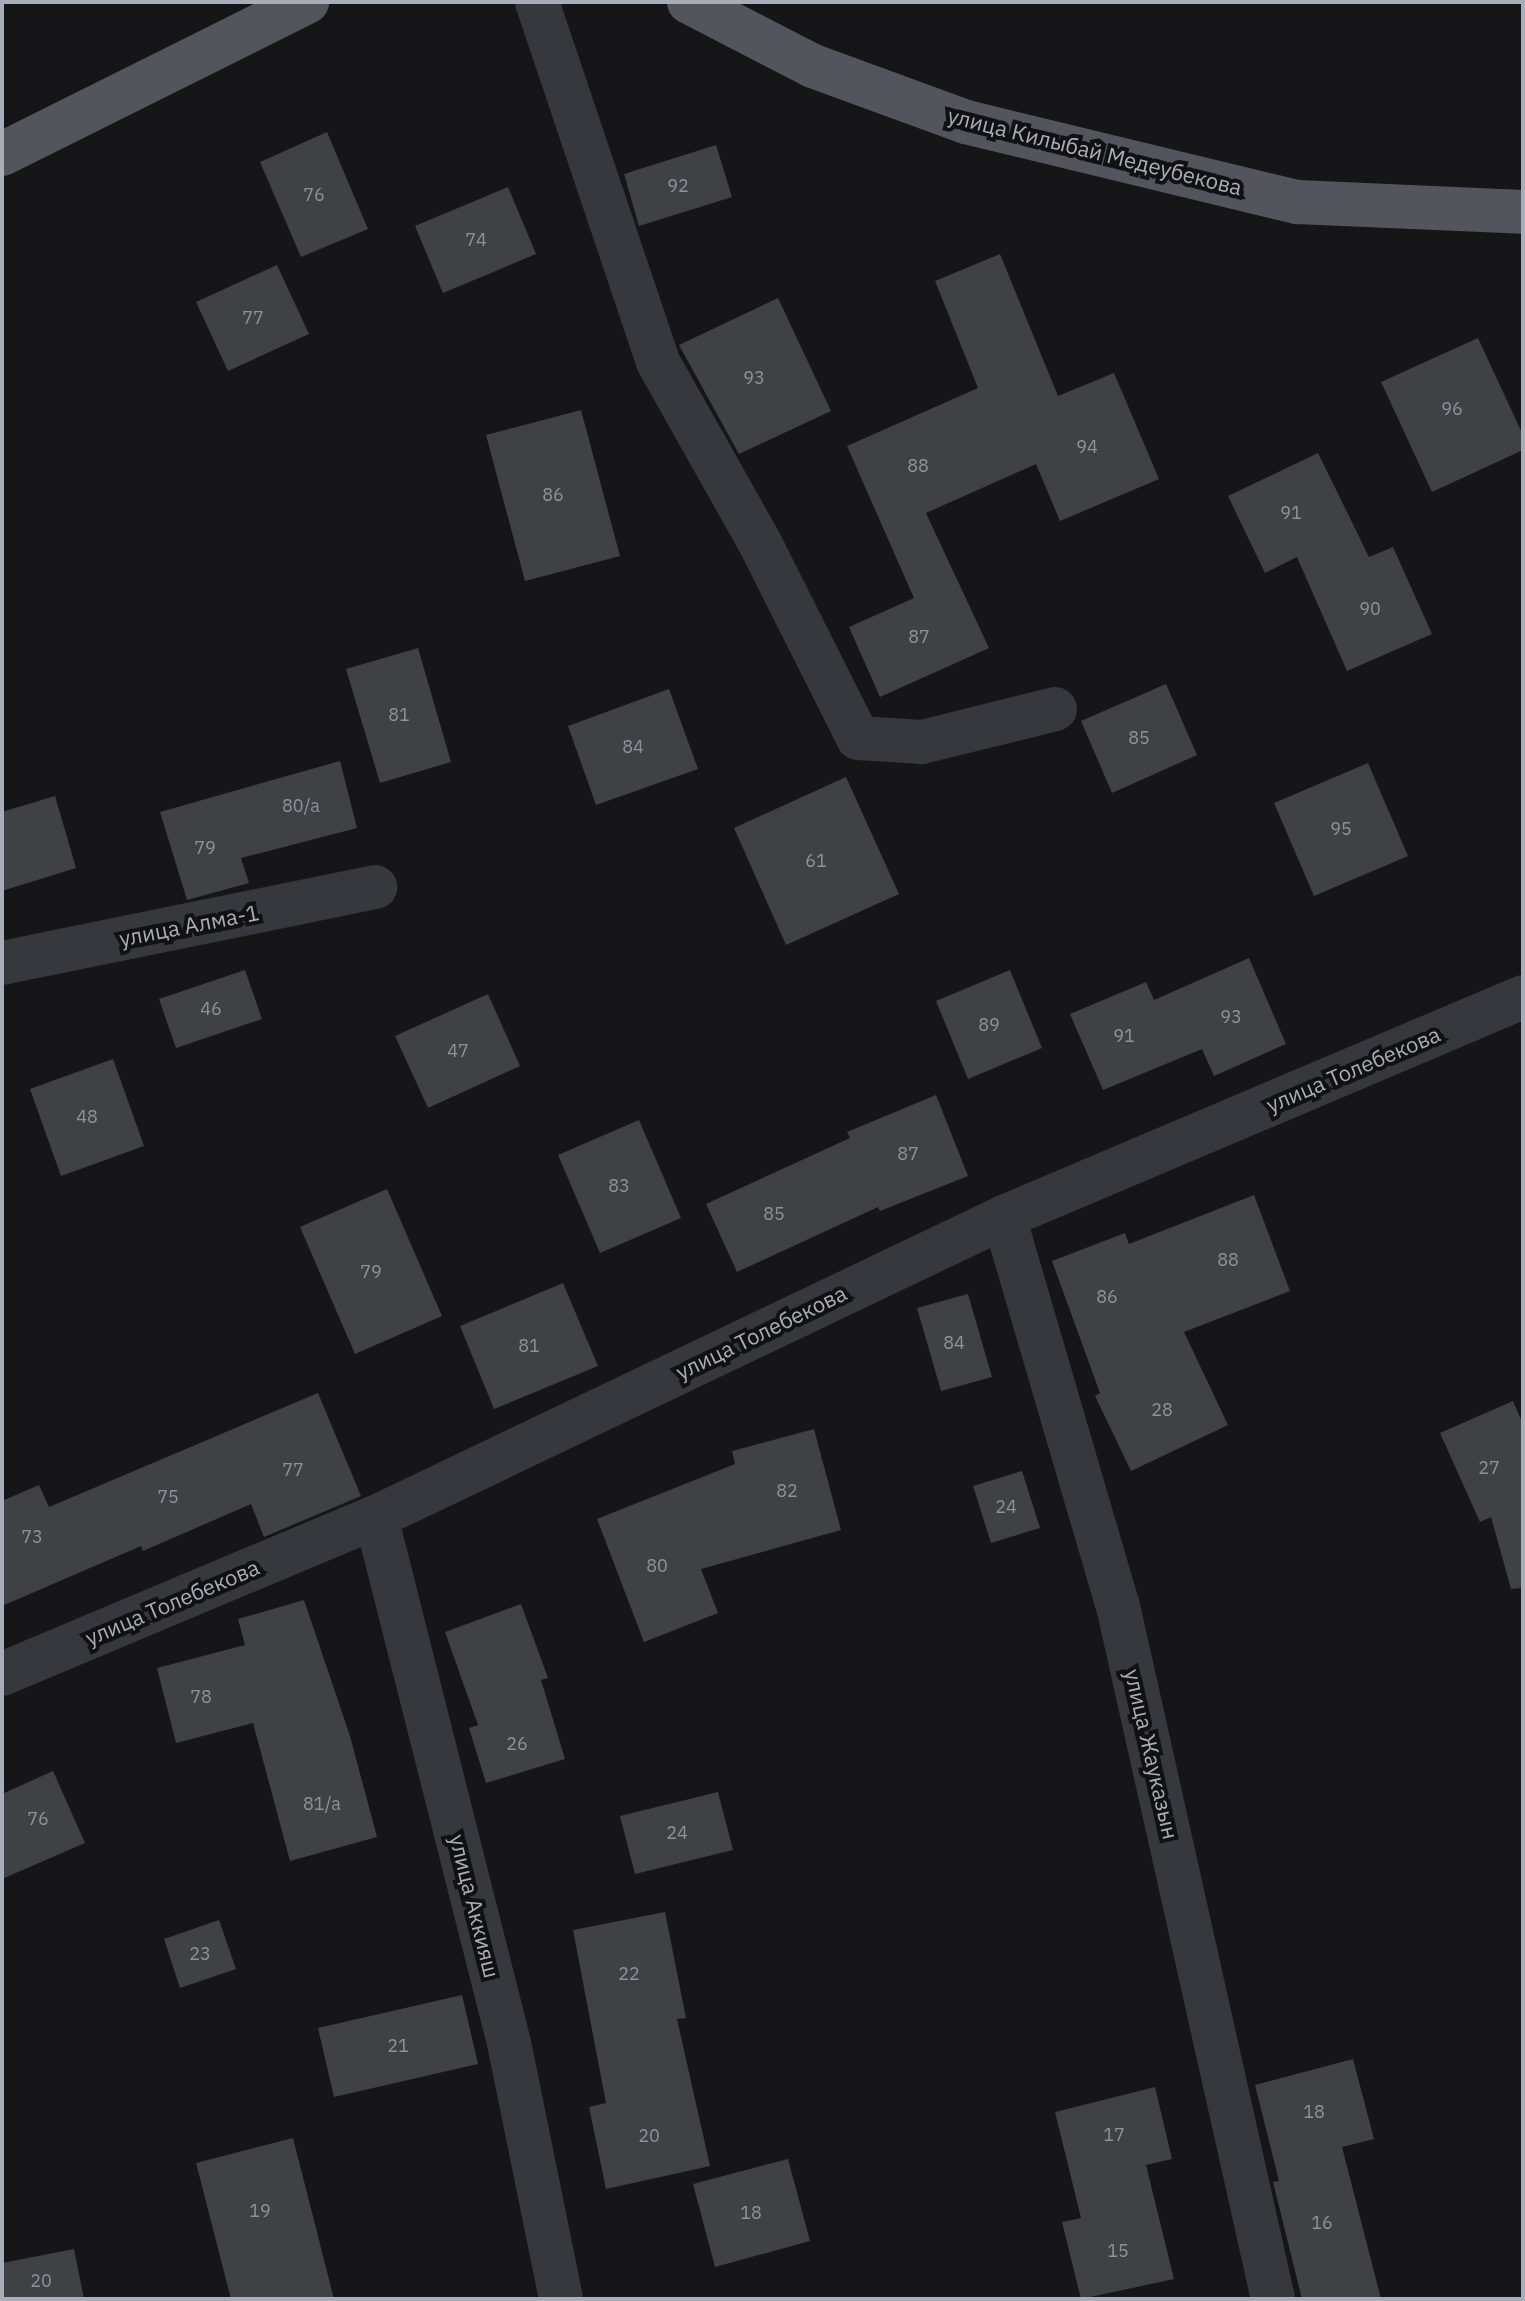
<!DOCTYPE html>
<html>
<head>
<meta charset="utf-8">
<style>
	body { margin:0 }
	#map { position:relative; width:1525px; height:2301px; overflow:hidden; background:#161618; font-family:"IBM Plex Sans",sans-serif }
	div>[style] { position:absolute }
	.building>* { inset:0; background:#404145 }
	.minor>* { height:44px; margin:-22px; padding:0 22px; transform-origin:22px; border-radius:22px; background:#37383d }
	.major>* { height:44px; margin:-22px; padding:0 22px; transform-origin:22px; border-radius:22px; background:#53555c }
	span { translate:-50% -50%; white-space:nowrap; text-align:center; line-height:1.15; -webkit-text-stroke:8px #111113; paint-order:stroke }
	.number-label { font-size:18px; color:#8e929b }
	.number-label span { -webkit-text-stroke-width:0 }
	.street-label { font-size:22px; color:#a8adb8 }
	.frame { position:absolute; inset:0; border:4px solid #a8adb8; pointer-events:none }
</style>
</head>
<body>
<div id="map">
	<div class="building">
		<div style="clip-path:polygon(327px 132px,368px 229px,301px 257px,260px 162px)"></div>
		<div style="clip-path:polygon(716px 145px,732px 197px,639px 226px,624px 174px)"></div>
		<div style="clip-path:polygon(508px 187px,536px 254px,443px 293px,415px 226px)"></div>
		<div style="clip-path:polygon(1000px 254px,1058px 396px,1114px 373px,1159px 479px,1060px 521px,1036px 464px,926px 513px,989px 648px,880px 697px,849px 627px,914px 598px,847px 446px,978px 388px,935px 281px)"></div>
		<div style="clip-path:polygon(277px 265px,309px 334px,228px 371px,196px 302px)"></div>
		<div style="clip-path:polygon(778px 298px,831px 411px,739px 454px,679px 345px)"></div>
		<div style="clip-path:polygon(1478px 338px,1523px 435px,1523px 450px,1432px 492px,1381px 382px)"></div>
		<div style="clip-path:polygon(581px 410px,620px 556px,525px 581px,486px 435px)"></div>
		<div style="clip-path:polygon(1318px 453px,1369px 557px,1393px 547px,1432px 634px,1347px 671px,1297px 557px,1265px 573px,1228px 496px)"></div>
		<div style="clip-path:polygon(418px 648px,451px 762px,380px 783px,346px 669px)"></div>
		<div style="clip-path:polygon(1166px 684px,1197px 755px,1112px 793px,1081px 721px)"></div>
		<div style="clip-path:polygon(669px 689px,698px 769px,596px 805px,568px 726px)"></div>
		<div style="clip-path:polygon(340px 761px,357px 828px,241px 858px,249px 883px,187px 900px,160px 812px)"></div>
		<div style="clip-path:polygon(1368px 763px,1408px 856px,1314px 896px,1274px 803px)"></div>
		<div style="clip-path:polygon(846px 777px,899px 894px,786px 945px,734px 828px)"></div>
		<div style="clip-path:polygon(55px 796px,76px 868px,2px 891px,2px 812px)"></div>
		<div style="clip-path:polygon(1249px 958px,1286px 1044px,1214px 1076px,1202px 1049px,1103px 1090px,1070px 1014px,1146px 982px,1154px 1000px)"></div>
		<div style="clip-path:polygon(245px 970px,262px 1019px,176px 1048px,159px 999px)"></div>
		<div style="clip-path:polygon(1010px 970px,1042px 1048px,968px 1079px,936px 1001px)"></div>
		<div style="clip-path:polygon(488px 994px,520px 1066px,428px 1108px,395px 1036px)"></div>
		<div style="clip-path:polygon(113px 1059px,144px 1146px,61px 1176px,30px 1089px)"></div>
		<div style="clip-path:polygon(936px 1095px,968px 1176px,880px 1211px,878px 1207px,737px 1272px,706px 1204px,850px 1138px,847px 1132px)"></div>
		<div style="clip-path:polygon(639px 1120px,681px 1218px,600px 1253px,558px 1155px)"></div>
		<div style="clip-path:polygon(387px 1189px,442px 1316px,355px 1354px,300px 1227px)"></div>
		<div style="clip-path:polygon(1254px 1195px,1290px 1291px,1184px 1332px,1228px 1425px,1131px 1471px,1095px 1396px,1100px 1393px,1052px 1261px,1125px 1233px,1129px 1244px)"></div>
		<div style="clip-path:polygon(563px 1283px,598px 1366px,494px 1409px,460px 1326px)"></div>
		<div style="clip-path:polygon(968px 1294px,992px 1377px,941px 1391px,917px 1308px)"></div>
		<div style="clip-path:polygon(318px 1393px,361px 1496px,264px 1537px,251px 1504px,143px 1551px,141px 1546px,2px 1606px,2px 1501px,39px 1485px,49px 1507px)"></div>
		<div style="clip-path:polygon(1513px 1401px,1523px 1424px,1523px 1588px,1511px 1589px,1491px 1517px,1480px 1522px,1440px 1433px)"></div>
		<div style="clip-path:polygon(814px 1429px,841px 1530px,701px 1569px,718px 1613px,644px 1642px,597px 1519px,735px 1464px,732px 1451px)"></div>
		<div style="clip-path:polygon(1022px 1471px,1040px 1528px,991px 1543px,973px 1486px)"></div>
		<div style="clip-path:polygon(304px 1600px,350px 1736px,377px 1837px,290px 1861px,253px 1723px,176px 1743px,157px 1668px,245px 1645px,238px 1619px)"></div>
		<div style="clip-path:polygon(521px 1604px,548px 1678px,541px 1680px,565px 1759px,486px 1783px,469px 1728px,478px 1725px,445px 1632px)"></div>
		<div style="clip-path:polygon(53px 1771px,85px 1843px,2px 1879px,2px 1794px)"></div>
		<div style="clip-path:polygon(718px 1792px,733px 1850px,635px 1874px,620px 1816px)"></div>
		<div style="clip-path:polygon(665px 1912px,686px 2018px,677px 2019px,710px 2166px,606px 2189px,589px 2107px,606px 2103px,573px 1930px)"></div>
		<div style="clip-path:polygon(219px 1920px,236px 1969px,180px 1988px,164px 1939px)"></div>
		<div style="clip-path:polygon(462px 1995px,478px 2064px,334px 2097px,318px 2028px)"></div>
		<div style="clip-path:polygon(1353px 2059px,1374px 2139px,1342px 2147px,1381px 2299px,1302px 2299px,1273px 2182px,1279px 2181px,1255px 2085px)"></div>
		<div style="clip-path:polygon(1155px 2087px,1172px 2159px,1146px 2165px,1174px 2279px,1081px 2299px,1062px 2222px,1081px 2218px,1055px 2112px)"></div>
		<div style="clip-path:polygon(293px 2138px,334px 2299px,231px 2299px,196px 2163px)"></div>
		<div style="clip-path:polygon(788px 2159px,810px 2241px,715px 2267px,693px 2184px)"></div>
		<div style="clip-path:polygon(74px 2249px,84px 2299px,2px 2299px,2px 2263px)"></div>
	</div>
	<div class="minor">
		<div style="left:537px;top:2px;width:380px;rotate:71.4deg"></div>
		<div style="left:658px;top:362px;width:206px;rotate:60.6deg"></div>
		<div style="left:759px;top:541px;width:220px;rotate:63.3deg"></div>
		<div style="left:858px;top:738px;width:64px;rotate:3.6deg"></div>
		<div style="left:922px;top:742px;width:137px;rotate:-13.9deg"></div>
		<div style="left:2px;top:963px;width:381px;rotate:-11.5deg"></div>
		<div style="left:1004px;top:1217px;width:405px;rotate:73.7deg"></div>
		<div style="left:1118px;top:1606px;width:710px;rotate:77.39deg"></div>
		<div style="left:376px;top:1517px;width:543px;rotate:75.81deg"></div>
		<div style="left:509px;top:2043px;width:261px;rotate:78.5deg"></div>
		<div style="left:2px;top:1674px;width:406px;rotate:-22.8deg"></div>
		<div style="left:376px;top:1517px;width:696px;rotate:-25.53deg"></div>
		<div style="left:1004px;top:1217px;width:564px;rotate:-22.97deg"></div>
	</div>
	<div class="major">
		<div style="left:689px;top:2px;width:140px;rotate:27.3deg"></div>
		<div style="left:813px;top:66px;width:163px;rotate:20.1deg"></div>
		<div style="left:966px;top:122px;width:341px;rotate:13.6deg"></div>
		<div style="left:1297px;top:202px;width:226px;rotate:2.5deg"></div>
		<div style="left:2px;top:154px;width:341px;rotate:-26.5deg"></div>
	</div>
	<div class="number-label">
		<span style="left:678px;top:186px">92</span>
		<span style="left:314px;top:195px">76</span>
		<span style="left:476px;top:240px">74</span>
		<span style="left:253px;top:318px">77</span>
		<span style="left:754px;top:378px">93</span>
		<span style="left:1452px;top:409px">96</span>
		<span style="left:1087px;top:447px">94</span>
		<span style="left:918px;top:466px">88</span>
		<span style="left:553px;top:495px">86</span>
		<span style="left:1291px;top:513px">91</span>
		<span style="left:1370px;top:609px">90</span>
		<span style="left:919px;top:637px">87</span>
		<span style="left:399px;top:715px">81</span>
		<span style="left:1139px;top:738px">85</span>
		<span style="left:633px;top:747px">84</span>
		<span style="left:301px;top:806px">80/а</span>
		<span style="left:1341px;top:829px">95</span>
		<span style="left:205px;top:848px">79</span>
		<span style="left:816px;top:861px">61</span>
		<span style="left:211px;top:1009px">46</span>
		<span style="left:1231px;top:1017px">93</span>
		<span style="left:989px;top:1025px">89</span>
		<span style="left:1124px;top:1036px">91</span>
		<span style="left:458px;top:1051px">47</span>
		<span style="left:87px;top:1117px">48</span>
		<span style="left:908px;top:1154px">87</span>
		<span style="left:619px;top:1186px">83</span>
		<span style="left:774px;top:1214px">85</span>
		<span style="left:1228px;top:1260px">88</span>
		<span style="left:371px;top:1272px">79</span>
		<span style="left:1107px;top:1297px">86</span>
		<span style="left:954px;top:1343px">84</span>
		<span style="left:529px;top:1346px">81</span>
		<span style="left:1162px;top:1410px">28</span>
		<span style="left:1489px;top:1468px">27</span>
		<span style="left:293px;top:1470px">77</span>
		<span style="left:787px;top:1491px">82</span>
		<span style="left:168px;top:1497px">75</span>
		<span style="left:1006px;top:1507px">24</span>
		<span style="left:32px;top:1537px">73</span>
		<span style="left:657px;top:1566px">80</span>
		<span style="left:201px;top:1697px">78</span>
		<span style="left:517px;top:1744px">26</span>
		<span style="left:322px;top:1804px">81/а</span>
		<span style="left:38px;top:1819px">76</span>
		<span style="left:677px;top:1833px">24</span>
		<span style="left:200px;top:1954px">23</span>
		<span style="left:629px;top:1974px">22</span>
		<span style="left:398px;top:2046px">21</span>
		<span style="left:1314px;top:2112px">18</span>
		<span style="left:1114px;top:2135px">17</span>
		<span style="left:649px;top:2136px">20</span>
		<span style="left:260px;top:2211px">19</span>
		<span style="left:751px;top:2213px">18</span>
		<span style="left:1322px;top:2223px">16</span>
		<span style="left:1118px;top:2251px">15</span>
		<span style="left:41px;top:2281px">20</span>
	</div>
	<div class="street-label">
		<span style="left:1095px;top:151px;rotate:14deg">улица Килыбай Медеубекова</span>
		<span style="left:189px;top:925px;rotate:-11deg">улица Алма-1</span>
		<span style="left:1353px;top:1069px;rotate:-23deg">улица Толебекова</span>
		<span style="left:761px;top:1332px;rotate:-26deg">улица Толебекова</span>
		<span style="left:172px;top:1602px;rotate:-23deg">улица Толебекова</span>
		<span style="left:1152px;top:1754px;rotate:77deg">улица Жауказын</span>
		<span style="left:475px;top:1906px;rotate:76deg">улица Аккияш</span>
	</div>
	<div class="frame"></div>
</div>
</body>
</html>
